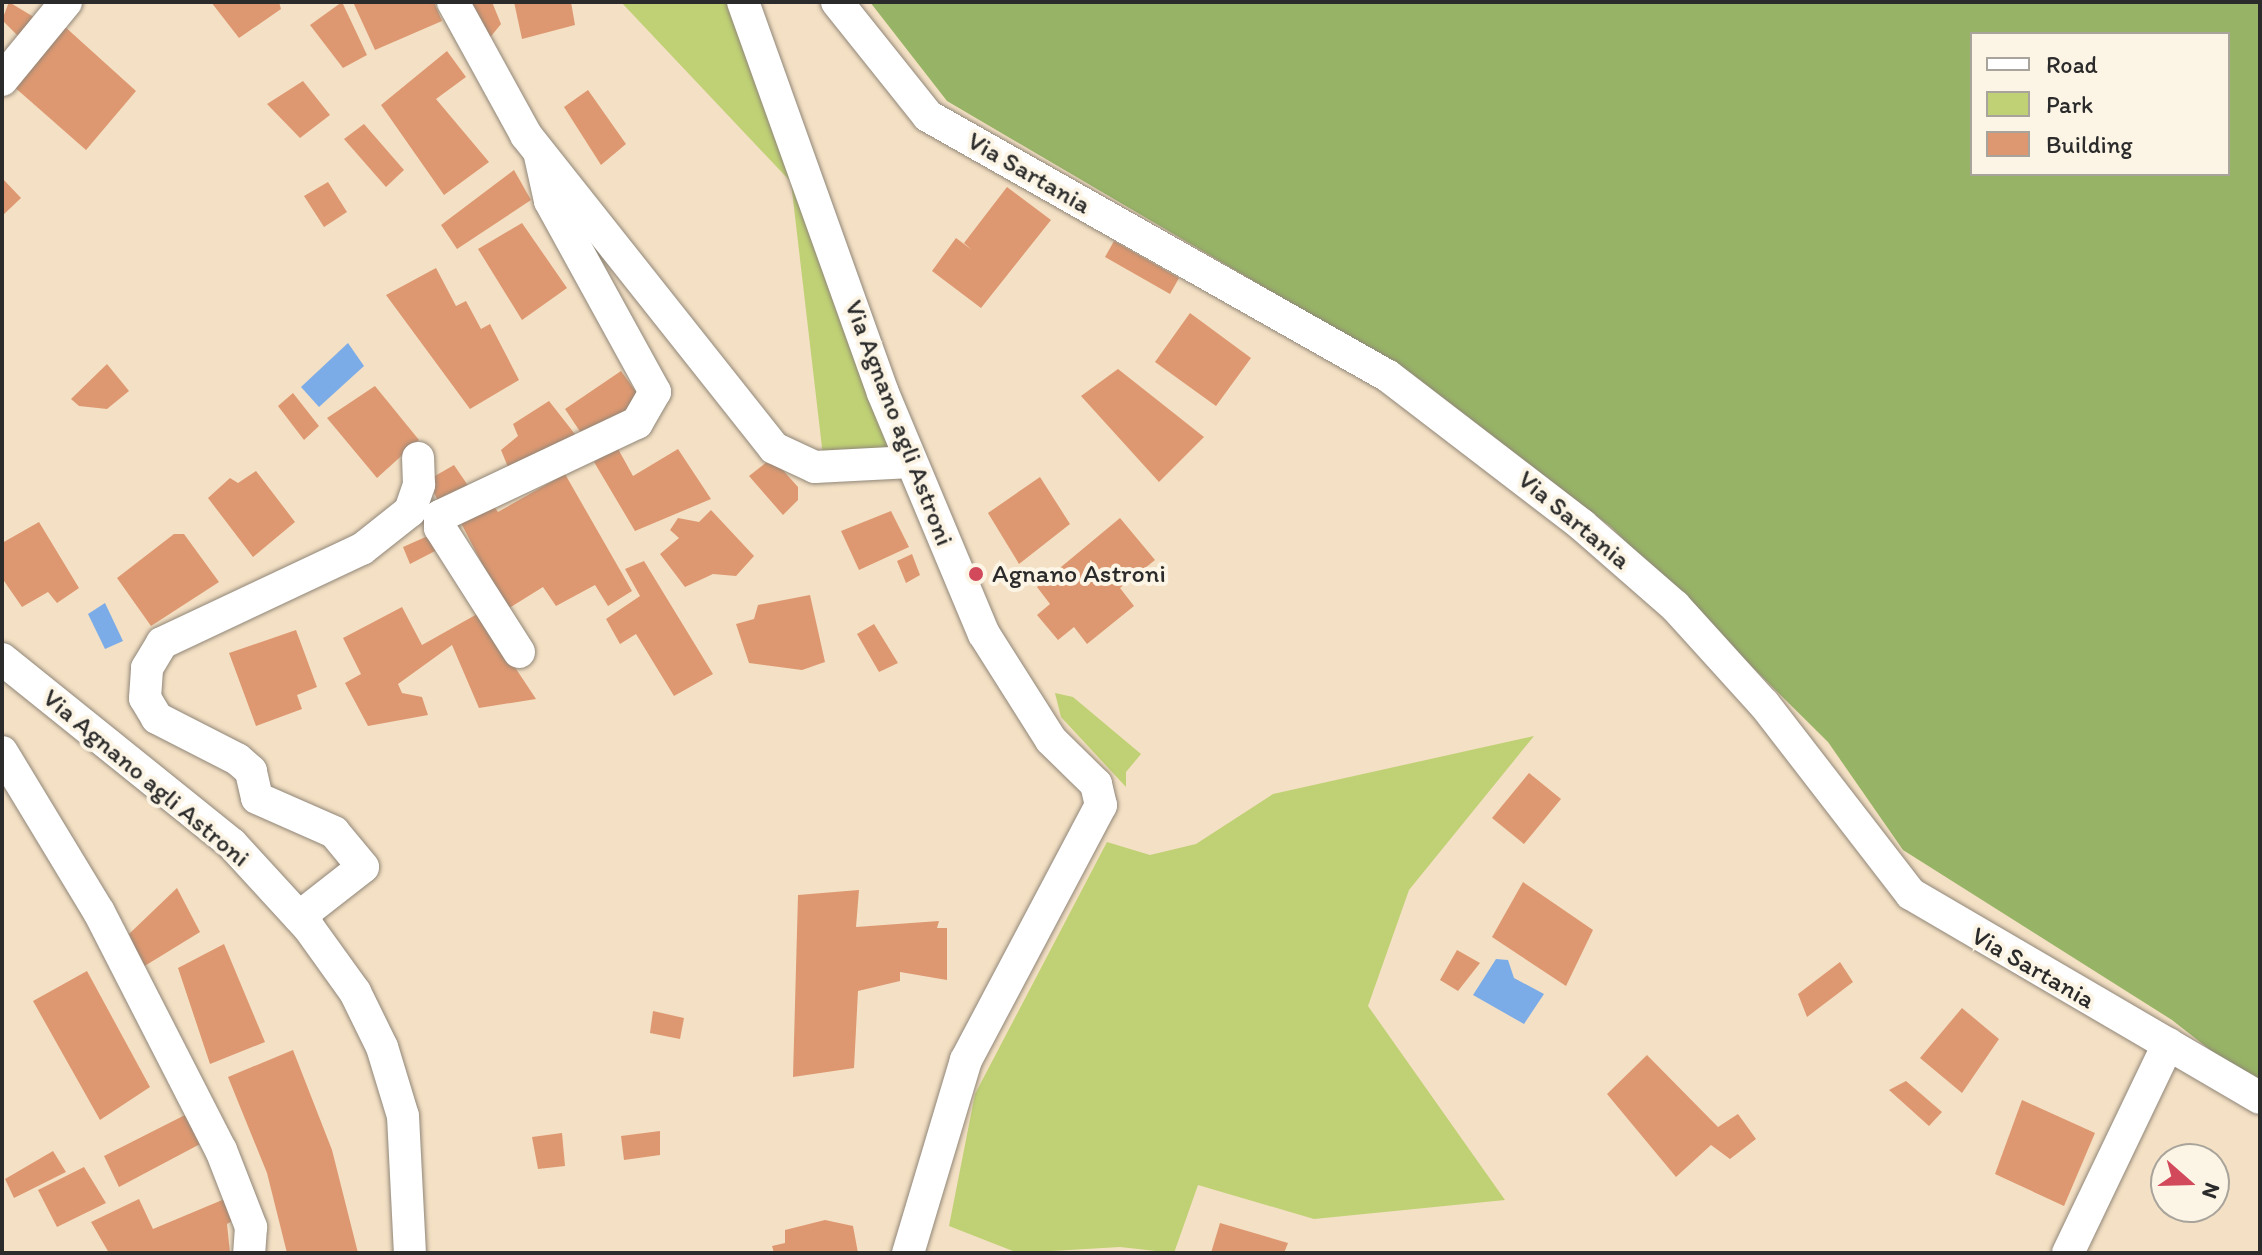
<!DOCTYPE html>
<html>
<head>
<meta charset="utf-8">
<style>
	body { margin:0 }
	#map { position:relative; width:2262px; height:1255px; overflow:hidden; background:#f4e0c4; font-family:Itim,sans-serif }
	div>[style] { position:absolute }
	.green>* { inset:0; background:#bfd174 }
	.forest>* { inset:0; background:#97b366 }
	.water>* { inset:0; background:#7cace7 }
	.building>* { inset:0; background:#dd9871 }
	.roads { filter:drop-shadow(0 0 2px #908678) drop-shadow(0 0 2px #908678) }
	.minor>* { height:32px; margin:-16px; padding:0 16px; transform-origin:16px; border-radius:16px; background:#fff }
	.dots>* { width:22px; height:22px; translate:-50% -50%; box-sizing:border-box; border:4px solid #fcf5e5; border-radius:50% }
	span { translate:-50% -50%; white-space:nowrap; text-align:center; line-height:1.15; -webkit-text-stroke:8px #fcf5e5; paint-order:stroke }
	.street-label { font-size:26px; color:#2b2b2b }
	.poi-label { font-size:26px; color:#2b2b2b }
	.left { translate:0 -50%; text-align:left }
	.frame { position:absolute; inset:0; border:4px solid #2b2b2b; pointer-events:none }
	.legend { position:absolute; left:1970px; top:32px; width:260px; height:144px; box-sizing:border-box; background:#fcf5e5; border:2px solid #a8a49b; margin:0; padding:10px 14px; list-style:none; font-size:24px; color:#2b2b2b }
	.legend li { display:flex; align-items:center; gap:16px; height:40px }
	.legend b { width:40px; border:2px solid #a8a49b }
	.north { position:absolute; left:2150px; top:1143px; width:80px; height:80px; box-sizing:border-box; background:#fcf5e5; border:2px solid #a8a49b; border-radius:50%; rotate:110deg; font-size:22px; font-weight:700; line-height:32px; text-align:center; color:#2b2b2b }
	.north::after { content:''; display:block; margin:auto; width:28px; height:36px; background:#d1495b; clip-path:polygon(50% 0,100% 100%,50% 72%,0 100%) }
</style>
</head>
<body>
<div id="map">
	<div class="green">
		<div style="clip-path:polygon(621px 2px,732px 2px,890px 452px,823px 456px,791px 182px)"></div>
		<div style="clip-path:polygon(1055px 693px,1073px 697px,1141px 754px,1126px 772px,1126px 787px,1061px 717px)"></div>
		<div style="clip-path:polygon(1534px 736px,1409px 890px,1368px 1006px,1505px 1200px,1314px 1219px,1198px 1185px,1174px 1253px,1120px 1247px,1018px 1253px,949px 1226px,975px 1094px,1107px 842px,1150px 855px,1196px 844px,1273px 794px)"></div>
	</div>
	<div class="forest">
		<div style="clip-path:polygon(evenodd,870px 2px,2260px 2px,2260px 1089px,2172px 1020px,1903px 850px,1828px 742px,1611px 527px,1412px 374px,947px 101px,870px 2px,1972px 34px,2228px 34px,2228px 174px,1972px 174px,1972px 34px)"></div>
	</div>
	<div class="water">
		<div style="clip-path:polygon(348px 343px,364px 366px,319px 407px,301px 387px)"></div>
		<div style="clip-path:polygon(105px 603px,123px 641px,105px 649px,88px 614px)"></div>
		<div style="clip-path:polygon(1496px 959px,1508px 960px,1514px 978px,1544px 994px,1524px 1024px,1473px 995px)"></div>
	</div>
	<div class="building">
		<div style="clip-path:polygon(9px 2px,37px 19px,21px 39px,2px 20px)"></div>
		<div style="clip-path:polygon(211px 2px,279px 2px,281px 9px,239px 38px)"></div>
		<div style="clip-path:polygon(342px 2px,367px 55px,343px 68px,310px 25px)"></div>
		<div style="clip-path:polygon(353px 2px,434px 2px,442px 21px,375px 50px)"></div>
		<div style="clip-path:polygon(464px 2px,492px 2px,501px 24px,484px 45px)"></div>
		<div style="clip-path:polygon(514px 2px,571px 2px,575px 25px,522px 39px)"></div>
		<div style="clip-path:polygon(63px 25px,136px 91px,86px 150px,12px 85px)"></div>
		<div style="clip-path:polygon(447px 51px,466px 77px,436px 99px,489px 162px,444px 195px,381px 105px)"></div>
		<div style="clip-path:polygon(303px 81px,330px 115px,300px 138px,267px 104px)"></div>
		<div style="clip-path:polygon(588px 90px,626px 144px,601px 165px,564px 107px)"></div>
		<div style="clip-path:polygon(364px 124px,404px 170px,386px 187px,344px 139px)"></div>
		<div style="clip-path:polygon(514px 170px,531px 200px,457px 249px,441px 225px)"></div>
		<div style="clip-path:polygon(2px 178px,21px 198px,2px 216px)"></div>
		<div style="clip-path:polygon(328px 182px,347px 212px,324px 227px,304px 196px)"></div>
		<div style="clip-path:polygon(1007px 187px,1051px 220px,981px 308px,932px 271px,956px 238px,972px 250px,964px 243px)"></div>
		<div style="clip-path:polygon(522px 223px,567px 288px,522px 320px,478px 249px)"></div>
		<div style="clip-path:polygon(1114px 241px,1179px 278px,1170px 294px,1105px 257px)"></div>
		<div style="clip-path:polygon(436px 268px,456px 306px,466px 301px,481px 329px,490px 324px,519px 380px,470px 409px,386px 295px)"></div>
		<div style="clip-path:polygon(1190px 313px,1251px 358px,1216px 406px,1155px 362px)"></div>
		<div style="clip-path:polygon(107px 364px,129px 391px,107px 409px,79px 406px,71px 399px)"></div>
		<div style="clip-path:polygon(1118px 369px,1204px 437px,1159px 482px,1081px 396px)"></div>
		<div style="clip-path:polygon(621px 371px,639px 396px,634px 408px,585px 439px,565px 409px)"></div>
		<div style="clip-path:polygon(375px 386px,419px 440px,377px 478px,327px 418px)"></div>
		<div style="clip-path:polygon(293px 393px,319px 426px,304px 440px,278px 406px)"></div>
		<div style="clip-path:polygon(549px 401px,578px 438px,510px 472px,501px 450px,518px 436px,513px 424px)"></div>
		<div style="clip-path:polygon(617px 447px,633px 476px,678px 449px,711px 499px,635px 531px,594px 462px)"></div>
		<div style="clip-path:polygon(772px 458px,798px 487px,798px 500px,783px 515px,749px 476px)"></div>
		<div style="clip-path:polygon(454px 465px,469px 487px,439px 503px,428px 480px)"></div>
		<div style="clip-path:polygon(256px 471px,295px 522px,253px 557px,208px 498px,230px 478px,238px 483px)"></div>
		<div style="clip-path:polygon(565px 474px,632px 591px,608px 606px,595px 585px,556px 606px,543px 587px,506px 610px,460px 521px,493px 505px,498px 512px)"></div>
		<div style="clip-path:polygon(1040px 477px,1070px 524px,1019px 564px,988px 513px)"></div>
		<div style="clip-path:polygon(711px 510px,754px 556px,736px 576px,713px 574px,685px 587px,660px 554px,679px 538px,670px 530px,678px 518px,699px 522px)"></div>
		<div style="clip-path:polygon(891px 511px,909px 547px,859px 570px,841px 531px)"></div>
		<div style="clip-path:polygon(1120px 518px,1155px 560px,1120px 588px,1134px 606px,1087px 644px,1074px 627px,1058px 640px,1037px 615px,1050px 604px,1037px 587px)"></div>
		<div style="clip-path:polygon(39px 522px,79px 588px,57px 603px,48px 592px,22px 607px,2px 578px,2px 543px)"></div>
		<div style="clip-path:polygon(174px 534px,184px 534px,219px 582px,151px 626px,117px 578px)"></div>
		<div style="clip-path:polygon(430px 535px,437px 550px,410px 564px,403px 547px)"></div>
		<div style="clip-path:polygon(912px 554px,920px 575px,906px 583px,897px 561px)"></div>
		<div style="clip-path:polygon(644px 561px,713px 674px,674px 696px,636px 634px,620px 644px,606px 619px,640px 596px,625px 569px)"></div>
		<div style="clip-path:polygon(810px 595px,825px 662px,802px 670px,749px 663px,736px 624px,754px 619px,758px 605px)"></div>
		<div style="clip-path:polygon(402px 607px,422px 645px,479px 613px,536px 699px,479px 708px,452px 645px,398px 684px,402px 693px,422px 697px,428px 715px,368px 726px,345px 683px,361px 674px,343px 638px)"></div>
		<div style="clip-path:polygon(874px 624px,898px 663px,879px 672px,857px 634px)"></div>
		<div style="clip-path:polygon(296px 630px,317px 687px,297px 695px,302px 709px,256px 726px,229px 653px)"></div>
		<div style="clip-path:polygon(1529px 773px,1561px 799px,1524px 844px,1492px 818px)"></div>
		<div style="clip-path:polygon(1523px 882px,1593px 930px,1566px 986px,1492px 937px)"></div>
		<div style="clip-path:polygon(177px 888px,200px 932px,143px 967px,129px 934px)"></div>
		<div style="clip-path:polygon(859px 890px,856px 927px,939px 921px,937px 928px,947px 928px,947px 980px,900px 972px,900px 981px,858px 991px,854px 1068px,793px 1077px,798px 895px)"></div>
		<div style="clip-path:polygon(224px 944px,265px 1042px,210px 1064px,178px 968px)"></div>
		<div style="clip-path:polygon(1457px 950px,1480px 963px,1458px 991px,1440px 980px)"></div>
		<div style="clip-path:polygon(1840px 962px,1853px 982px,1807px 1017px,1798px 994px)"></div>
		<div style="clip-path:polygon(87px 971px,150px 1087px,100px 1120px,33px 1001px)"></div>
		<div style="clip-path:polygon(1962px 1008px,1999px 1039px,1962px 1093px,1920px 1058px)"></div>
		<div style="clip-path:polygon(653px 1011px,684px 1018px,680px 1039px,650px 1033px)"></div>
		<div style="clip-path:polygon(293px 1050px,332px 1150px,358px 1253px,287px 1253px,267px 1173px,228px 1077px)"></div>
		<div style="clip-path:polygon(1647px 1055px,1718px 1127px,1738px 1114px,1756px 1139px,1730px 1159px,1711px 1145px,1676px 1177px,1607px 1094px)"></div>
		<div style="clip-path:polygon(1906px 1081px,1942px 1112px,1929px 1126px,1889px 1090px)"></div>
		<div style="clip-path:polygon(2022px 1100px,2095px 1133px,2064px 1206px,1995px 1174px)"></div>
		<div style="clip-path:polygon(189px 1113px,202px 1143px,119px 1187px,104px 1156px)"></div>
		<div style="clip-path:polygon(660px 1131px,660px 1155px,624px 1160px,621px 1136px)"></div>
		<div style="clip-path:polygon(562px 1133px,565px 1166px,538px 1169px,532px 1137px)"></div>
		<div style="clip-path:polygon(53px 1151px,66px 1172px,14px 1198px,5px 1179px)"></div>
		<div style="clip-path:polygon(84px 1167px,106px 1203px,57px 1227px,38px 1190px)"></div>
		<div style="clip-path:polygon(227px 1198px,237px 1218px,227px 1224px,230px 1253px,109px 1253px,91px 1222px,139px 1199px,153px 1229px)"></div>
		<div style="clip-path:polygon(825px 1220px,853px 1226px,858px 1253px,774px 1253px,772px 1246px,785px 1243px,785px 1230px)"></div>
		<div style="clip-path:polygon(1220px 1223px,1288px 1243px,1284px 1253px,1211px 1253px)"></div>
	</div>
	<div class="roads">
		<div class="minor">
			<div style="left:453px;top:2px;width:152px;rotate:61.2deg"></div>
			<div style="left:526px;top:135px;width:399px;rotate:51.6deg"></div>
			<div style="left:774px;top:448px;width:45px;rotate:24.9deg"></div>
			<div style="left:815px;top:467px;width:96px;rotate:-3deg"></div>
			<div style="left:743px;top:2px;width:415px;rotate:70.3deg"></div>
			<div style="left:883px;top:393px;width:261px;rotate:67.3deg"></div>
			<div style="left:984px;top:634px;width:125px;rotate:57.7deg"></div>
			<div style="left:1051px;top:740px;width:63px;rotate:44.4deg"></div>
			<div style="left:1096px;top:784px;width:22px;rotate:77deg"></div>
			<div style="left:1101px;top:805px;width:289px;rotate:117.9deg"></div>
			<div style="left:966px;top:1060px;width:202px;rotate:106.7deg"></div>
			<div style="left:837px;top:2px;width:146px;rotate:51.4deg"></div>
			<div style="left:928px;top:116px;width:528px;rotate:29.48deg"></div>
			<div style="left:1388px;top:376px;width:245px;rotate:37.5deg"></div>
			<div style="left:1582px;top:525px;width:123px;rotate:41.1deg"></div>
			<div style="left:1675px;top:606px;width:132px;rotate:47.8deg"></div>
			<div style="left:1764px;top:704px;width:240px;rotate:52.3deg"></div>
			<div style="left:1911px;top:894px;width:404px;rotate:30.3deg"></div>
			<div style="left:2px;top:80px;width:101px;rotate:-50.6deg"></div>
			<div style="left:519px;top:652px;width:147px;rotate:-122.5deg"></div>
			<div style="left:440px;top:528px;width:12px;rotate:-90deg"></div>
			<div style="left:440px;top:516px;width:218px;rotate:-25.3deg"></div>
			<div style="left:637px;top:423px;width:36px;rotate:-60deg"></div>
			<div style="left:655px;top:392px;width:218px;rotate:-118.8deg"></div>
			<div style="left:550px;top:201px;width:46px;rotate:-102.5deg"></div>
			<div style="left:2px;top:659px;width:295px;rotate:38.8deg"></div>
			<div style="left:232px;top:844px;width:114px;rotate:47.5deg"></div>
			<div style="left:309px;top:928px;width:79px;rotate:54.3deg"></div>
			<div style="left:355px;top:992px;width:61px;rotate:63.9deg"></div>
			<div style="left:382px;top:1047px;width:72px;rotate:73.1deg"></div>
			<div style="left:403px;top:1116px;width:137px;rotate:87.1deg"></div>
			<div style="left:2px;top:752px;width:187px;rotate:58.8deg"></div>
			<div style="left:99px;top:912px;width:267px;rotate:62.9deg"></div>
			<div style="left:221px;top:1150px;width:83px;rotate:68.7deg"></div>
			<div style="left:251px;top:1227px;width:26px;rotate:94deg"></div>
			<div style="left:299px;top:917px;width:81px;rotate:-38deg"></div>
			<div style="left:363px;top:867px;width:45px;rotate:-129.6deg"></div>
			<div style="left:334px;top:832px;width:84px;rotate:-156.2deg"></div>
			<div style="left:257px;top:798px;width:28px;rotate:-103deg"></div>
			<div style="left:251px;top:771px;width:18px;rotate:-139deg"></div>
			<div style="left:237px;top:759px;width:90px;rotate:-152.9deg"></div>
			<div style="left:157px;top:718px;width:23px;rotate:-121deg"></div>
			<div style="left:145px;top:698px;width:30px;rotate:-86deg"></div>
			<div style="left:147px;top:668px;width:29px;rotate:-59deg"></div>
			<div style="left:162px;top:643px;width:221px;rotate:-25.2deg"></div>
			<div style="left:362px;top:549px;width:61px;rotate:-38.4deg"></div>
			<div style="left:410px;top:511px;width:28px;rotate:-71deg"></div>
			<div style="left:419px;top:485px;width:27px;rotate:-92deg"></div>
			<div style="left:2068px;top:1253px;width:232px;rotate:-64.4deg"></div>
		</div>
	</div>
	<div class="dots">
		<div style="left:976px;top:574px;background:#d1495b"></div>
	</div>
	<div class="street-label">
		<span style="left:1029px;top:173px;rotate:30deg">Via Sartania</span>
		<span style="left:899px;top:423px;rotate:69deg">Via Agnano agli Astroni</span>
		<span style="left:1574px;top:520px;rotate:40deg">Via Sartania</span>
		<span style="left:146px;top:778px;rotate:40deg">Via Agnano agli Astroni</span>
		<span style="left:2033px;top:968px;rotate:30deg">Via Sartania</span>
	</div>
	<div class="poi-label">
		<span class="left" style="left:992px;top:574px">Agnano Astroni</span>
	</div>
	<div class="frame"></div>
	<ul class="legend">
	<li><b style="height:10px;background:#fff"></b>Road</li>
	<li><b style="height:22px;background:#bfd174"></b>Park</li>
	<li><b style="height:22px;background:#dd9871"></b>Building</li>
	</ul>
	<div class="north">N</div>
</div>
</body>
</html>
